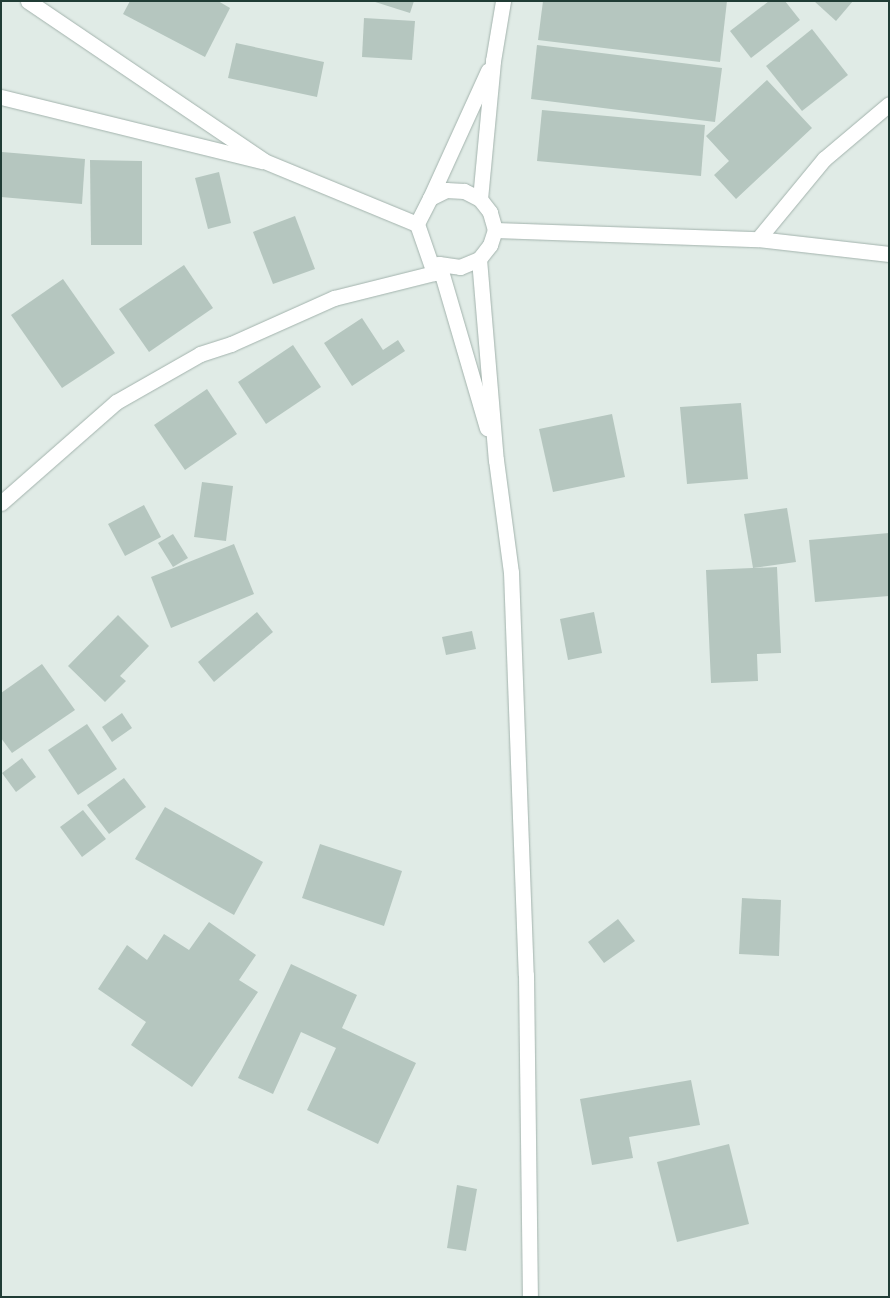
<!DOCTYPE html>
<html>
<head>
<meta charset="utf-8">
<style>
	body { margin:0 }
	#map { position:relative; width:890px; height:1298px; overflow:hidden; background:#e0ebe6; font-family:"Work Sans",sans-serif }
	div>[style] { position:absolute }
	.building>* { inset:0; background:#b5c6bf }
	.roads { filter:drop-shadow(0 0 1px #a3b3ad) drop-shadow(0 0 1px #a3b3ad) }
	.minor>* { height:15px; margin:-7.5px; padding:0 7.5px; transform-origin:7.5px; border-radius:7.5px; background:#fff }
	.tertiary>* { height:15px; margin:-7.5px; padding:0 7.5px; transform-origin:7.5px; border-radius:7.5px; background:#fff }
	.secondary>* { height:15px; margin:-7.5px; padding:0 7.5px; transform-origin:7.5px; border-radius:7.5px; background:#fff }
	span { translate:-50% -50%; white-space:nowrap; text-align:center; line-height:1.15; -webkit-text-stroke:4.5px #f0f8f4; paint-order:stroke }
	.frame { position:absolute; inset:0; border:2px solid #203c35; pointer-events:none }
</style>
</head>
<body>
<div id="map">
	<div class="building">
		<div style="clip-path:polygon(130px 1px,218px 1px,230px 8px,205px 57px,123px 14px)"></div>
		<div style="clip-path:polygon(372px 1px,414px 1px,410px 13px)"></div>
		<div style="clip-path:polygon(543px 1px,727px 1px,720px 62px,538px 40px)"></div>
		<div style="clip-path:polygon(769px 1px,785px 1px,800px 20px,751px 58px,730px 31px)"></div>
		<div style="clip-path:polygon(814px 1px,853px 1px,836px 21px)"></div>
		<div style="clip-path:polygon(364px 18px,415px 21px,412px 60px,362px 57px)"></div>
		<div style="clip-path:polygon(812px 29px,848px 75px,802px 111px,766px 66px)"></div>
		<div style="clip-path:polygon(236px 43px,324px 62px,317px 97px,228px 78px)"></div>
		<div style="clip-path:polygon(537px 45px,722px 68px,715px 122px,531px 99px)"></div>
		<div style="clip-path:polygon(767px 80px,812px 128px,736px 199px,714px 175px,729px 161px,706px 136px)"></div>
		<div style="clip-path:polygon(542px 110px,705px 125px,701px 176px,537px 161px)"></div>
		<div style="clip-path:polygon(2px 152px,85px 159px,82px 204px,1px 197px)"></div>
		<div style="clip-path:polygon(90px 160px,142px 161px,142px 245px,91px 245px)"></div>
		<div style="clip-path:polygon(219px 172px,231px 223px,208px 229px,195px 178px)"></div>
		<div style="clip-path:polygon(295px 216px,315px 269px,273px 284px,253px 232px)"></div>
		<div style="clip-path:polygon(184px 265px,213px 308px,149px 352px,119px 309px)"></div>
		<div style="clip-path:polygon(63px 279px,115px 353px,62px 388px,11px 315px)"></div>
		<div style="clip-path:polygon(362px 318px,383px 350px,398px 340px,405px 351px,352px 386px,324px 343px)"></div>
		<div style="clip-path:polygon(293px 345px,321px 387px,266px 424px,238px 382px)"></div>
		<div style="clip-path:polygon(207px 389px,237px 434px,185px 470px,154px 425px)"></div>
		<div style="clip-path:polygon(741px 403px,748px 479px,687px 484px,680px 407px)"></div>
		<div style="clip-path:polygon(612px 414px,625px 477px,553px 492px,539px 429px)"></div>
		<div style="clip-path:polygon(202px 482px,233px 486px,226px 541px,194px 537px)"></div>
		<div style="clip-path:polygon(144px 505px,161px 537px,125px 556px,108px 524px)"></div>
		<div style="clip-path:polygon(787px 508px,796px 562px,753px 568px,744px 514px)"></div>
		<div style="clip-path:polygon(889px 533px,889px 596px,815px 602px,809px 540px)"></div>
		<div style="clip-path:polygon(173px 534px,188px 558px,173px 567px,158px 543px)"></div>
		<div style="clip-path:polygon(234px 544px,254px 594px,171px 628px,151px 577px)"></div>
		<div style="clip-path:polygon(777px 567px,781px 653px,757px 654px,758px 681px,711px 683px,706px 570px)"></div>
		<div style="clip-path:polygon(257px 612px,273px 632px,214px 682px,198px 662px)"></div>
		<div style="clip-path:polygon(594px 612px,602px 653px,568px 660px,560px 619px)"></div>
		<div style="clip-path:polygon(118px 615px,149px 646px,120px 676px,126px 681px,105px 702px,68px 666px)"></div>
		<div style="clip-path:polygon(472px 631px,476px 649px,446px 655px,442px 637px)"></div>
		<div style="clip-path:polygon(42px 664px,75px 710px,12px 753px,1px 738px,1px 693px)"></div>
		<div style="clip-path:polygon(122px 713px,132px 728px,112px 742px,102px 727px)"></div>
		<div style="clip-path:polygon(87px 724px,117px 769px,78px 795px,48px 750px)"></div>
		<div style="clip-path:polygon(22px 758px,36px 777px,16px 792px,2px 773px)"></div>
		<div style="clip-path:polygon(124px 778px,146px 807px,109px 834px,87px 805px)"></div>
		<div style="clip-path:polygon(165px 807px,263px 862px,234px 915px,135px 859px)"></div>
		<div style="clip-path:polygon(83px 810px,106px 839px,82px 857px,60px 827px)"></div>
		<div style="clip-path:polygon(320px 844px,402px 871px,384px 926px,302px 898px)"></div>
		<div style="clip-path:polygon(742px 898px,781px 900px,779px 956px,739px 954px)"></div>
		<div style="clip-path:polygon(618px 919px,635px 941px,604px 963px,588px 942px)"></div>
		<div style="clip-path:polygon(209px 922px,256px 955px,239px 980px,258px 992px,192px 1087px,131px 1045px,146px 1022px,98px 989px,127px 945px,147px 960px,164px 934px,189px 950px)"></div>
		<div style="clip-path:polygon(291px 964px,357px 995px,342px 1028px,416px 1063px,378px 1144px,307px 1110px,336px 1048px,301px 1032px,273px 1094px,238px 1078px)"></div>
		<div style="clip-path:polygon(691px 1080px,700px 1125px,629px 1137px,633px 1158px,592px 1165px,580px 1099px)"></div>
		<div style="clip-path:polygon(729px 1144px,749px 1224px,677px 1242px,657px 1162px)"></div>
		<div style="clip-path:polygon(457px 1185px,477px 1189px,466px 1251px,447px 1248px)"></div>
	</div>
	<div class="roads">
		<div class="minor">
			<div style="left:1px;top:97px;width:269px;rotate:13.8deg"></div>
			<div style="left:758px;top:239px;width:104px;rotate:-50.5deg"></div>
			<div style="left:824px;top:159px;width:85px;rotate:-40.2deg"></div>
			<div style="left:1px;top:503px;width:153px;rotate:-41.3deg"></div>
			<div style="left:116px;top:402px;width:97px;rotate:-29.7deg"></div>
			<div style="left:200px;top:354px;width:33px;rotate:-18deg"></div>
			<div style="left:231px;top:344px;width:113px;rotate:-24.1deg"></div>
			<div style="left:334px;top:298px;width:103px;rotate:-14deg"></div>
		</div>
		<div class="tertiary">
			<div style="left:28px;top:1px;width:285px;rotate:34.1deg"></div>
			<div style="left:264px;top:161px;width:165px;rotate:22.4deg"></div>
			<div style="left:495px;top:230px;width:263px;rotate:2deg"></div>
			<div style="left:758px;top:239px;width:132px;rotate:6.5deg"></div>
		</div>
		<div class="secondary">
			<div style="left:430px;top:198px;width:140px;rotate:-65.5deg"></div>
			<div style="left:480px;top:199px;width:18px;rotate:-153deg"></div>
			<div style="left:464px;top:191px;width:18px;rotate:-177deg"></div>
			<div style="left:446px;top:190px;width:18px;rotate:153deg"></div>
			<div style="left:430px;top:198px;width:29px;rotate:117deg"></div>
			<div style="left:417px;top:224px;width:52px;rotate:70.9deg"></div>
			<div style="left:434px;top:273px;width:10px;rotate:-61deg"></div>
			<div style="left:439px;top:264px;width:21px;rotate:8deg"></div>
			<div style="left:460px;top:267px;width:21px;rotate:-23deg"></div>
			<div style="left:479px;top:259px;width:18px;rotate:-52deg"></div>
			<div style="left:490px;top:245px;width:16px;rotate:-72deg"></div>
			<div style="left:495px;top:230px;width:19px;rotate:-106deg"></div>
			<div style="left:490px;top:212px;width:16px;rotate:-128deg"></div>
			<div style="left:480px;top:199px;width:139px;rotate:-84.6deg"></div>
			<div style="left:493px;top:61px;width:61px;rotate:-80.5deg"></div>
			<div style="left:479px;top:259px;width:202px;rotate:85.2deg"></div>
			<div style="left:496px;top:460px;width:113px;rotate:82.4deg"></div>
			<div style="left:511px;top:572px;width:403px;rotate:87.9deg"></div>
			<div style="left:526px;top:975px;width:322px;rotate:89.3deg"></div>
			<div style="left:439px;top:264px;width:171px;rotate:73.7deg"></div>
		</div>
	</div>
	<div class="frame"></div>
</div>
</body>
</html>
